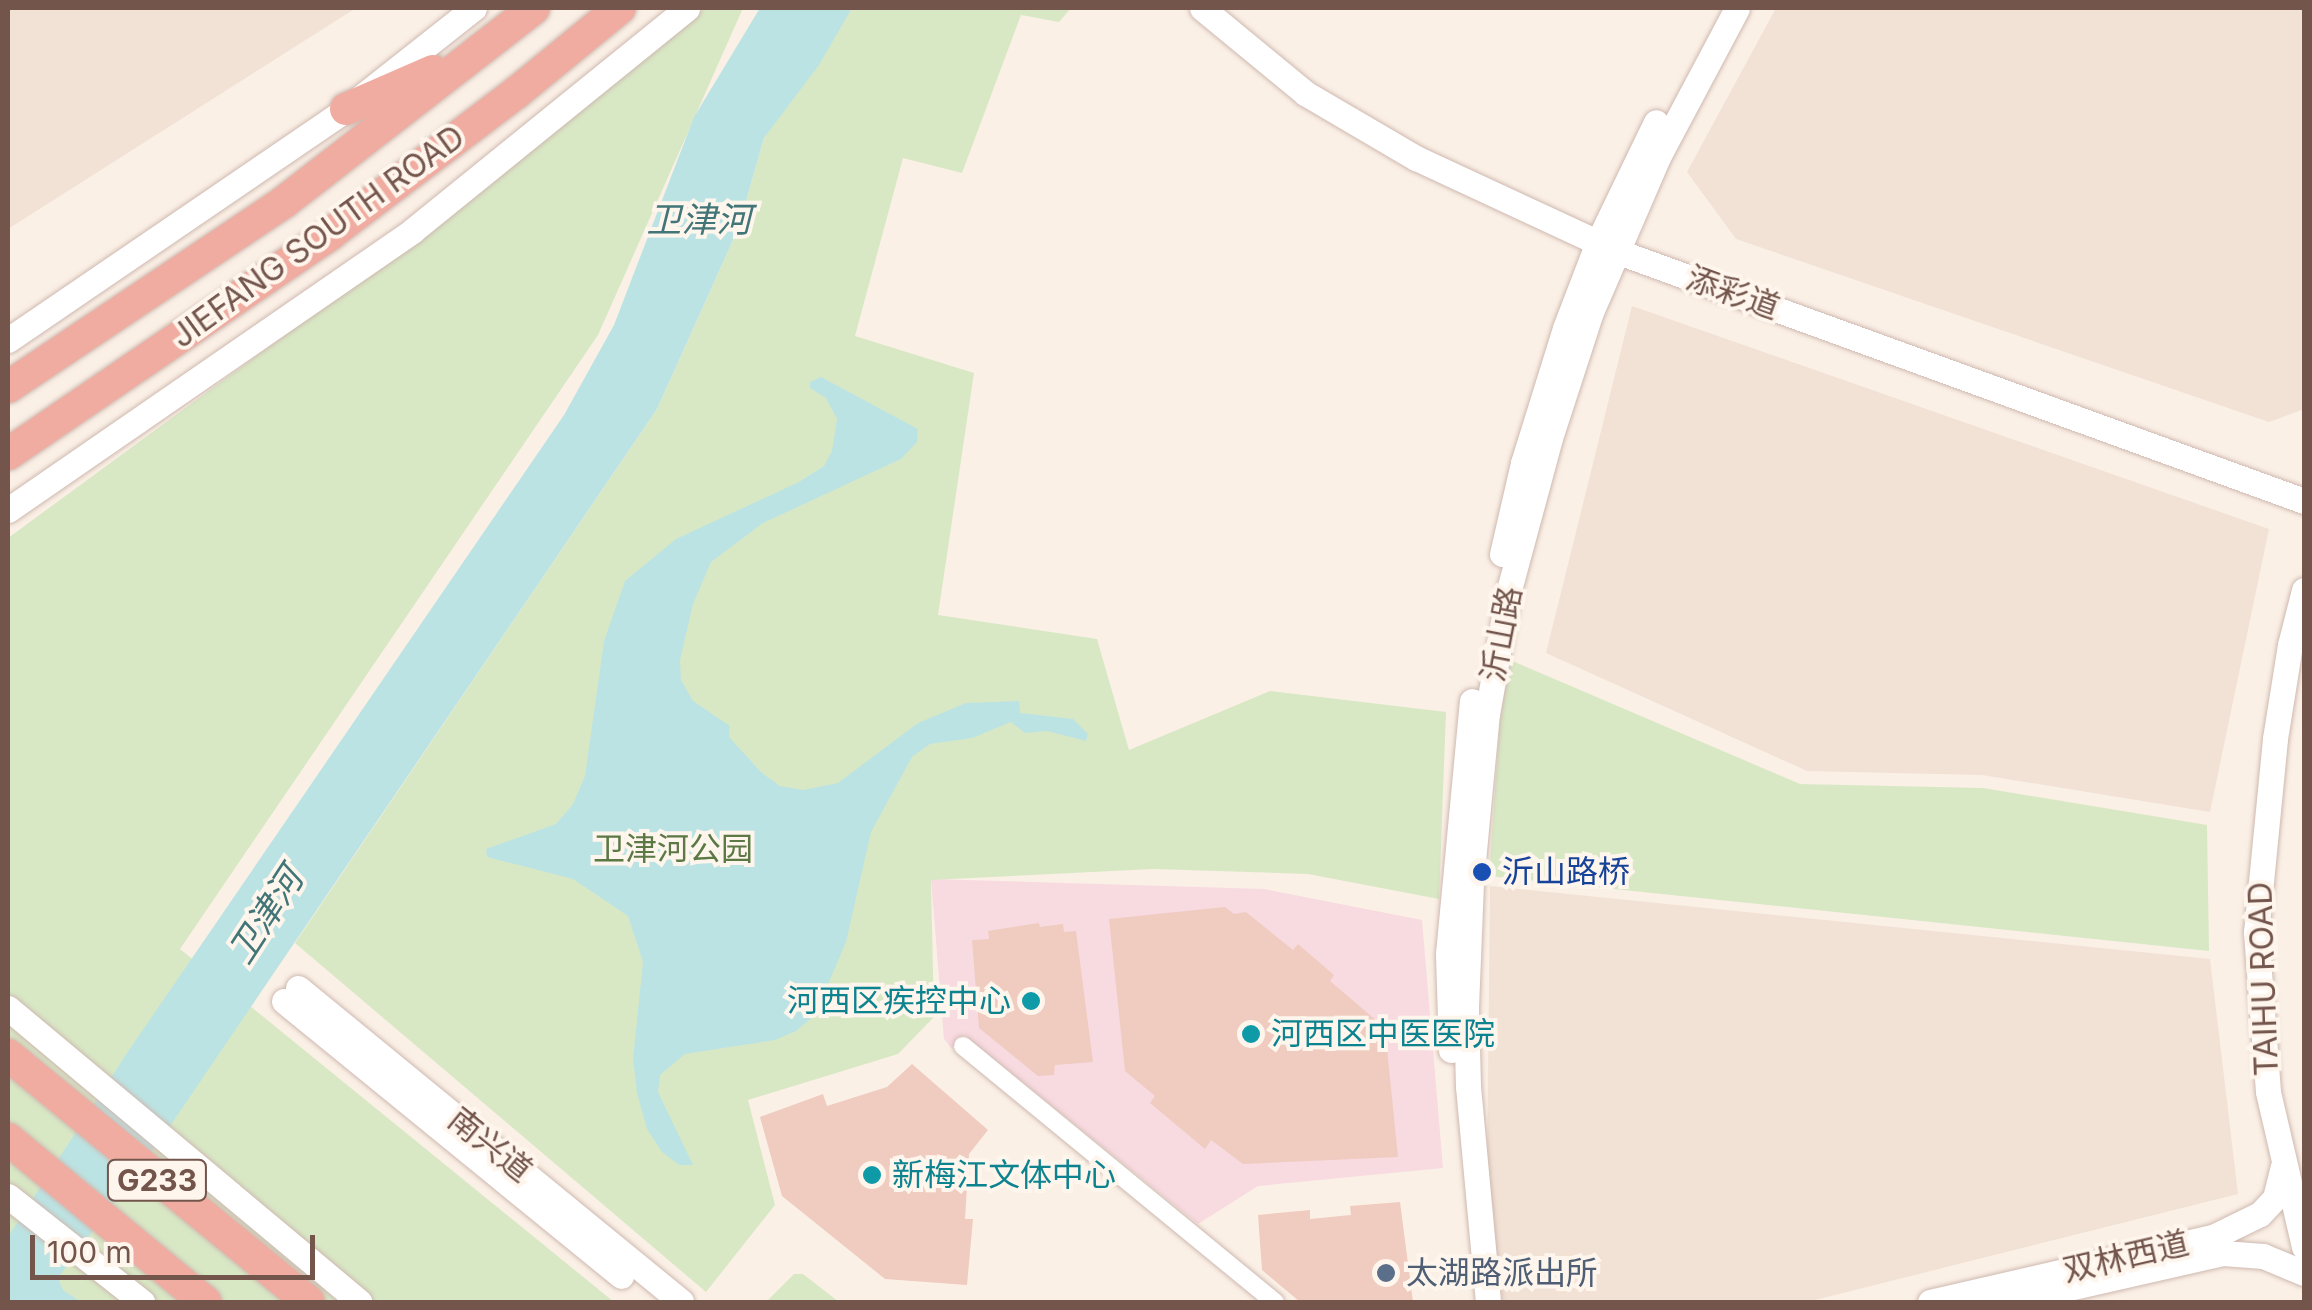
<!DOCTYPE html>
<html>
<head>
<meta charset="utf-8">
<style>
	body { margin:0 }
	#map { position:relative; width:2312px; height:1310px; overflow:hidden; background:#fbf0e6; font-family:Inter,"Noto Sans SC",sans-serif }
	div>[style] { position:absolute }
	.residential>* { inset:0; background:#f2e1d5 }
	.medical>* { inset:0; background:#f8dae1 }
	.green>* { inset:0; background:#d8e8c5 }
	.water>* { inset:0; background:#bce3e3 }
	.building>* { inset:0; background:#efccbf }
	.roads { filter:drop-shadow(0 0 2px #ceb9b0) drop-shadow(0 0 2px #ceb9b0) }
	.street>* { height:18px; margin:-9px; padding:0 9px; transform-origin:9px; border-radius:9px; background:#fff }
	.secondary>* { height:25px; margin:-12.5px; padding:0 12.5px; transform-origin:12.5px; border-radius:12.5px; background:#fff }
	.highway>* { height:32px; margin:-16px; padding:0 16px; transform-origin:16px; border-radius:16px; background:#f1aca1 }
	.dots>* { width:28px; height:28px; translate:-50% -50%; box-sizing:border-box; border:5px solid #fef5ec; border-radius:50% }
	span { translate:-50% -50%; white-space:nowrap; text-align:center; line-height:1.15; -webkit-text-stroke:8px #fef5ec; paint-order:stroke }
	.shield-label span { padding:2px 8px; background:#fef5ec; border:2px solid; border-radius:8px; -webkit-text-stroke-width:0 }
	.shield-label { font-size:30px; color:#73554c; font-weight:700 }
	.street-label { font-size:32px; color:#73554c }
	.park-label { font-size:32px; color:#5b7845 }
	.transit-label { font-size:32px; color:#164399 }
	.left { translate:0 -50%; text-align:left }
	.culture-label { font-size:32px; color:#0d838f }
	.right { translate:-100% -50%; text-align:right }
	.service-label { font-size:32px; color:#4e5e75 }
	.water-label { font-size:35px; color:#417577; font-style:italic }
	.frame { position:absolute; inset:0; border:10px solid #73554c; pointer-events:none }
	.scale { position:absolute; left:30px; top:1235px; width:285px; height:45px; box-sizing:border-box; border:5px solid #73554c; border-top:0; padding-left:12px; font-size:30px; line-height:35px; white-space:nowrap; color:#73554c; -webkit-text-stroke:8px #fef5ec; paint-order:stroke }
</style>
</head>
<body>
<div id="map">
	<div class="residential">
		<div style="clip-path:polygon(8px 8px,356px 8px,8px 229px)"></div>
		<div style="clip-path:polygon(1776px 8px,2304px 8px,2304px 409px,2269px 422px,1736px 239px,1687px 172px)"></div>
		<div style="clip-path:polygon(1632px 306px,2269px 529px,2210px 812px,1982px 775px,1807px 771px,1546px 653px)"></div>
		<div style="clip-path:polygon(1490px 886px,2210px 959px,2238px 1194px,1807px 1302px,1503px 1302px,1487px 1177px)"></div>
	</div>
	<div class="medical">
		<div style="clip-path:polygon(931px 879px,1264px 889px,1422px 920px,1443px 1168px,1258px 1186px,1198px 1224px,964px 1035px,952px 1049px,944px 1039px)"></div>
	</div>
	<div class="green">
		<div style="clip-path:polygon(705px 8px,743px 8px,598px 335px,180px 949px,614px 1302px,8px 1302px,8px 538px,495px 181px)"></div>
		<div style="clip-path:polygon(852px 8px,1071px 8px,1059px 22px,1021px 15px,962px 173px,903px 158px,855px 336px,974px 373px,938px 615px,1097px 639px,1129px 750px,1270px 691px,1446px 712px,1439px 899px,1308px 874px,1153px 869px,931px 880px,934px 1017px,898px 1054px,748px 1100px,775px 1205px,706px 1292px,295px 943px,657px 409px,738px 229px,764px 138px)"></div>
		<div style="clip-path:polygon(1510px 660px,1800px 784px,1983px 788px,2207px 825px,2209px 951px,1489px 876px,1500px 719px)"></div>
		<div style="clip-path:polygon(794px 1274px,803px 1274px,839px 1302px,766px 1302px)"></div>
	</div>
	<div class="water">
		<div style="clip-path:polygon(760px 8px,852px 8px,819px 65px,764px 138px,738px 229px,657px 409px,168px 1129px,58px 1278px,63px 1290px,81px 1302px,8px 1302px,8px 1237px,127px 1053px,564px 415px,614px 325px,694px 117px)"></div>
		<div style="clip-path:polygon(821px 377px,918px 429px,917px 442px,901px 459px,763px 523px,711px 562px,693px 604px,680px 660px,681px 680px,693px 701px,730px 726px,729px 737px,762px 773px,780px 786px,803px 790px,838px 783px,918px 723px,966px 703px,1019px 701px,1020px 713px,1073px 719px,1088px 734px,1086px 741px,1047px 731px,1025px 733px,1011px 722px,972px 738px,930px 744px,912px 757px,871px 832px,846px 942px,815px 1015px,796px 1031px,775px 1040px,685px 1054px,660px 1075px,658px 1092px,693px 1165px,679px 1165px,662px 1152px,647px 1129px,637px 1093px,633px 1059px,643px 962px,628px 916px,573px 879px,487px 857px,486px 849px,556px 824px,573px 804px,585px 776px,604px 641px,625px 581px,676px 539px,799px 482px,824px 466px,832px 451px,837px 419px,826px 398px,810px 388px,810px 382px)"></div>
	</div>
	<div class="building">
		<div style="clip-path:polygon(1225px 907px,1234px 914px,1246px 912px,1293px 950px,1298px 944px,1334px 975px,1330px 981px,1377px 1021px,1386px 1039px,1398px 1157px,1243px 1164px,1211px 1140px,1205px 1149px,1150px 1103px,1155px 1096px,1125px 1071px,1109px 919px)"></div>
		<div style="clip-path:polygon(1039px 923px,1040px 927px,1063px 924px,1064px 932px,1076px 931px,1093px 1062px,1055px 1065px,1054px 1075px,1038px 1076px,979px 1028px,972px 940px,989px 939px,988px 931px)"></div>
		<div style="clip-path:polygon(912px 1064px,988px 1130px,969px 1154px,965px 1219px,973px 1219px,967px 1285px,885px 1279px,782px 1196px,760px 1117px,823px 1094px,827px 1106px,887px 1087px)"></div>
		<div style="clip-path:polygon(1400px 1202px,1413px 1302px,1300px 1302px,1262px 1270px,1258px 1215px,1310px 1210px,1310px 1219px,1351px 1215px,1350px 1206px)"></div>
	</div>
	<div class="roads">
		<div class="street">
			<div style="left:963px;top:1046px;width:404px;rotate:39.4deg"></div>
		</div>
		<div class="secondary">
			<div style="left:1202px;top:8px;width:134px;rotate:39.5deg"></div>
			<div style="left:1305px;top:93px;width:129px;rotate:30.4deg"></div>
			<div style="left:1416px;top:158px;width:221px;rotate:24.9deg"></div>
			<div style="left:1616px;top:251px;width:732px;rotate:19.97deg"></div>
			<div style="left:8px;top:340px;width:409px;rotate:-34.3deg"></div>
			<div style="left:346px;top:109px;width:163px;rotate:-38.3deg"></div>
			<div style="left:8px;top:510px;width:491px;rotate:-34.6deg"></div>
			<div style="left:412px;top:231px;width:354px;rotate:-39deg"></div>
			<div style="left:1502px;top:554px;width:93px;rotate:-77deg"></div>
			<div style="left:1523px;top:463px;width:141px;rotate:-72.7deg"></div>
			<div style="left:1565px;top:328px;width:92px;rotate:-69deg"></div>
			<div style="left:1598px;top:242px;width:133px;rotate:-64.2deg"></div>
			<div style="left:2304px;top:590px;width:57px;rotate:104.3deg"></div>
			<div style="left:2290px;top:645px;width:95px;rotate:99.1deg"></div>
			<div style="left:2275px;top:739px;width:194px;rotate:95.6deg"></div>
			<div style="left:2256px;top:932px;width:160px;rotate:85.7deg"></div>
			<div style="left:2268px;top:1092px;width:159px;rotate:76.9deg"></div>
			<div style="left:298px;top:988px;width:495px;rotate:39.3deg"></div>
			<div style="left:284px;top:1001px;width:435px;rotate:39.2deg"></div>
			<div style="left:8px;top:1008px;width:458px;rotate:39.9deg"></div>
			<div style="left:1451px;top:1050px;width:96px;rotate:-91.8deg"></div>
			<div style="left:1448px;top:954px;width:254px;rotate:-84.6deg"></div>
			<div style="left:8px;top:1196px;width:171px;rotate:38.3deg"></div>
			<div style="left:1488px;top:1302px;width:217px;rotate:-95.3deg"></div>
			<div style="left:1468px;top:1086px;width:79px;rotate:-91.5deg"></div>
			<div style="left:1466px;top:1007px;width:125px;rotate:-87.7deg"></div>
			<div style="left:1471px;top:882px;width:169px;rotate:-84.6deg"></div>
			<div style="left:1487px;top:714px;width:126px;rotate:-79.9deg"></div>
			<div style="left:1509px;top:590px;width:157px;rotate:-74.9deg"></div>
			<div style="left:1550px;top:438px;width:133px;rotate:-72deg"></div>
			<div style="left:1591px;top:312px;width:171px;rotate:-66.6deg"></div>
			<div style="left:1659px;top:155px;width:166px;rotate:-62deg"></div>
			<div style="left:1930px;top:1302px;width:293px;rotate:-13deg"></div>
			<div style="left:2215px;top:1236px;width:50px;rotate:-26.1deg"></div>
			<div style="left:2260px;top:1214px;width:22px;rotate:-47deg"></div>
			<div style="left:2275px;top:1198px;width:32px;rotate:-76deg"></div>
			<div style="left:2007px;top:1302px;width:221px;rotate:-12.8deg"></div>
			<div style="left:2223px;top:1253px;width:40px;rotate:4.3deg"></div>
			<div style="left:2263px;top:1256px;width:44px;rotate:22.5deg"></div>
		</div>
		<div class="highway">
			<div style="left:346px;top:109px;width:95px;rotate:-23.6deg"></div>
			<div style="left:8px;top:387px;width:332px;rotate:-33.8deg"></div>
			<div style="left:284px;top:202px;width:316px;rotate:-37.8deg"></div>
			<div style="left:8px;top:454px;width:390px;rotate:-34.3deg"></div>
			<div style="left:330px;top:234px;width:233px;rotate:-37.2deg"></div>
			<div style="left:516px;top:93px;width:134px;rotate:-39.3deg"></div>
			<div style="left:8px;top:1055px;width:389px;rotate:39.4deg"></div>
			<div style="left:8px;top:1139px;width:256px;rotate:39.6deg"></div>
		</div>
	</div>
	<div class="dots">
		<div style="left:1482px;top:872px;background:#1a4fb4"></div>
		<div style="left:1031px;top:1001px;background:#0f9aa8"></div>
		<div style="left:1251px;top:1034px;background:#0f9aa8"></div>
		<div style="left:872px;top:1175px;background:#0f9aa8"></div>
		<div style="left:1386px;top:1273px;background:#5c6f8a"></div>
	</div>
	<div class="shield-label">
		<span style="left:157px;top:1180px">G233</span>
	</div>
	<div class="street-label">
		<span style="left:318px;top:237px;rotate:-36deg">JIEFANG SOUTH ROAD</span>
		<span style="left:1733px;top:293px;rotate:20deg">添彩道</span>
		<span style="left:1502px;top:634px;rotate:-79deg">沂山路</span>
		<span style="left:2264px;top:979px;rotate:-92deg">TAIHU ROAD</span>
		<span style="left:490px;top:1145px;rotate:39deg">南兴道</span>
		<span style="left:2126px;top:1257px;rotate:-13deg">双林西道</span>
	</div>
	<div class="park-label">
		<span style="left:673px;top:849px">卫津河公园</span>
	</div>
	<div class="transit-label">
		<span class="left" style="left:1502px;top:872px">沂山路桥</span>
	</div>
	<div class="culture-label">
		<span class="right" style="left:1011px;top:1001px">河西区疾控中心</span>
		<span class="left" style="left:1271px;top:1034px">河西区中医医院</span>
		<span class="left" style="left:892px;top:1175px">新梅江文体中心</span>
	</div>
	<div class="service-label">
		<span class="left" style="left:1406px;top:1273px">太湖路派出所</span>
	</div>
	<div class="water-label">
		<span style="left:699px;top:219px">卫津河</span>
		<span style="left:265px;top:915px;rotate:-57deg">卫津河</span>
	</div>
	<div class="frame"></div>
	<div class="scale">100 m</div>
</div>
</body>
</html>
